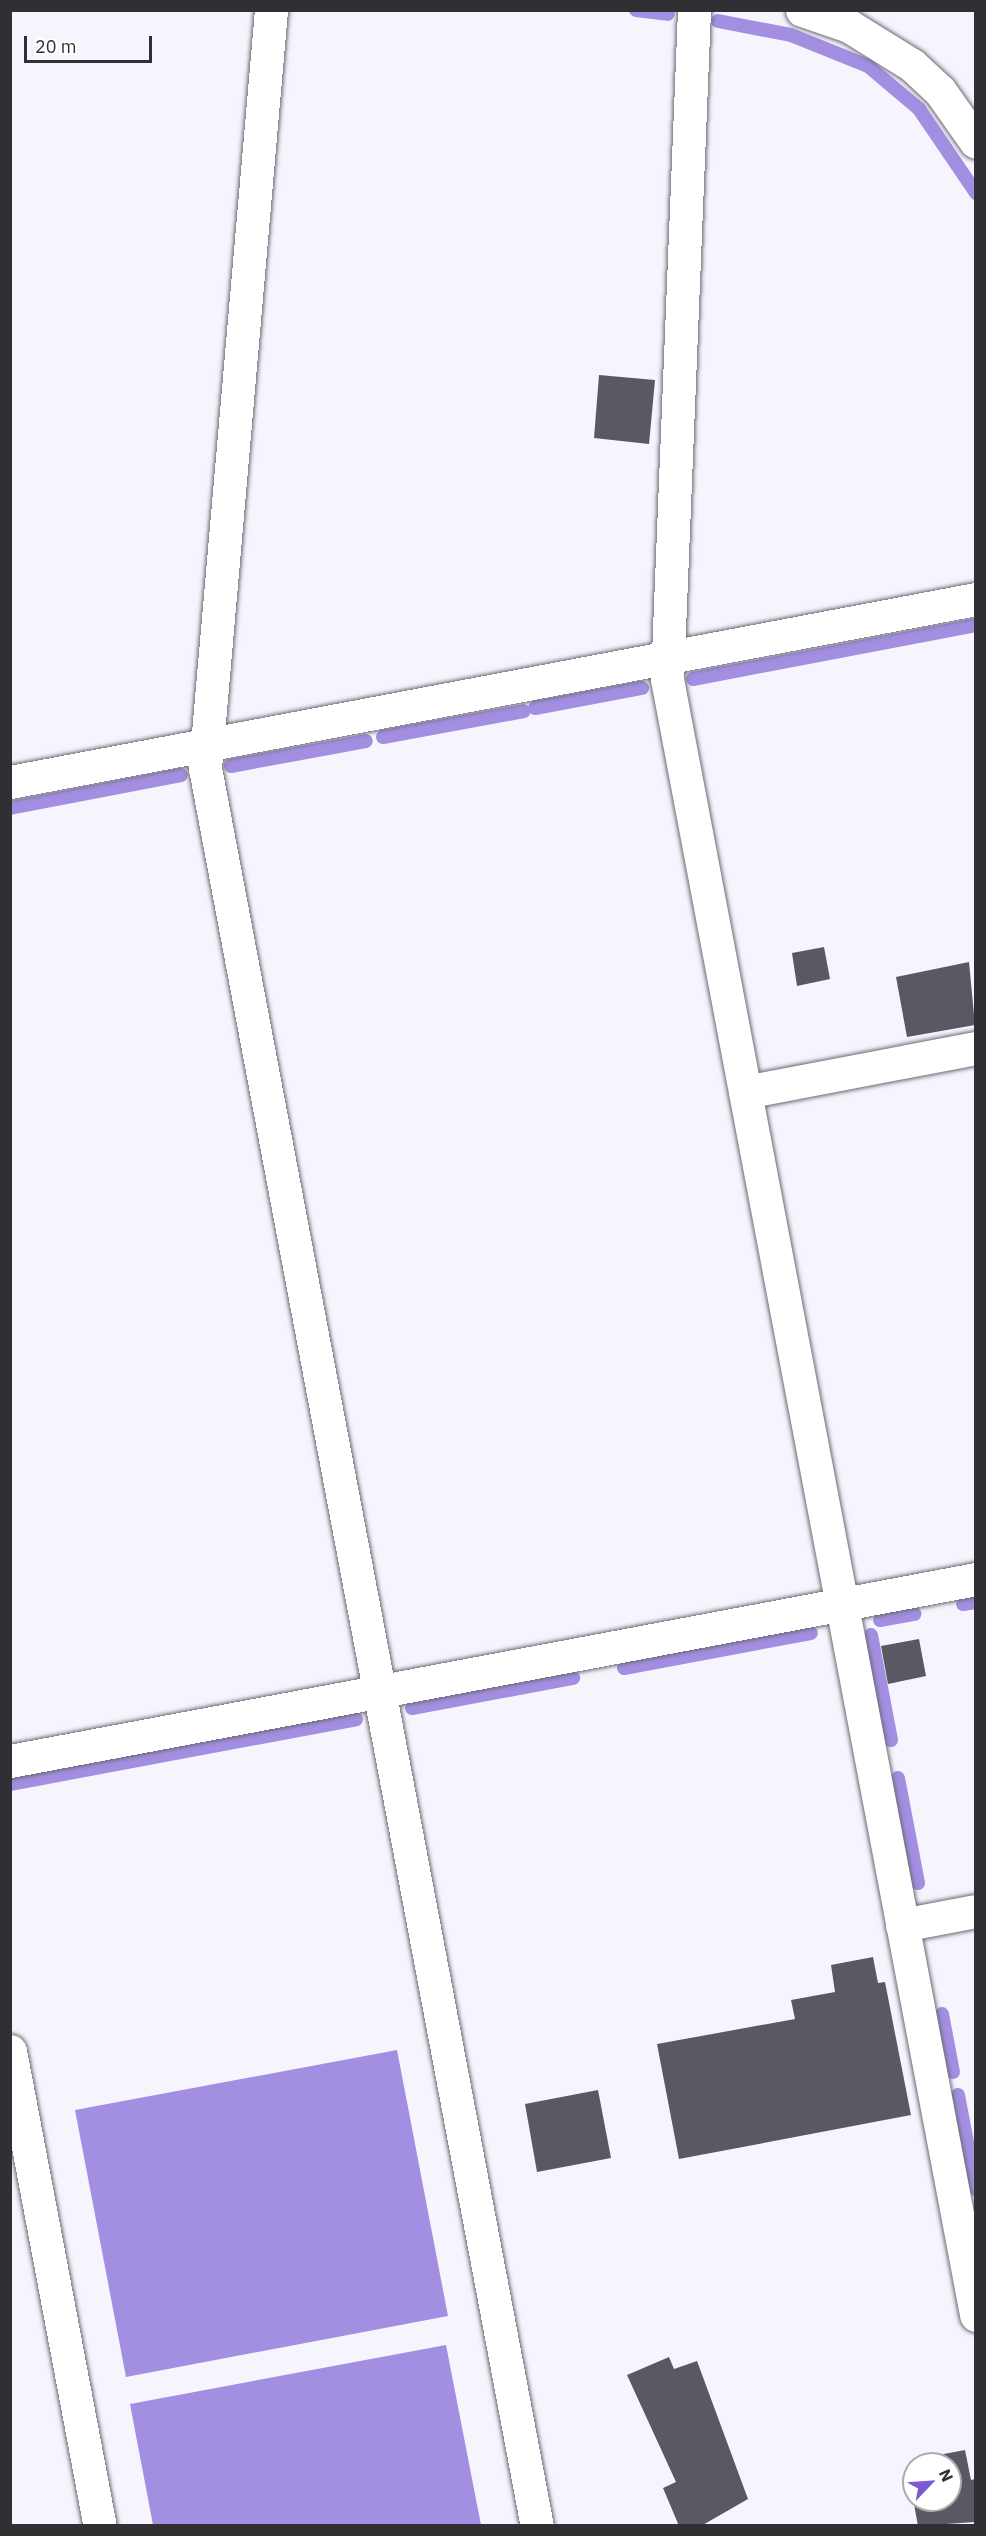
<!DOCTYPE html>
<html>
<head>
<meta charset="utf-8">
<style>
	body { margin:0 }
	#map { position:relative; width:986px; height:2536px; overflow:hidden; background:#f6f5fe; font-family:"IBM Plex Sans",sans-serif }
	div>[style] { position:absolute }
	.water>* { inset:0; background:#a38fe1 }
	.stream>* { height:14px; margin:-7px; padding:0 7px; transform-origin:7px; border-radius:7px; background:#a38fe1 }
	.building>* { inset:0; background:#5a5862 }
	.roads { filter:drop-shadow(0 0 2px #6c6a74) drop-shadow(0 0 2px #6c6a74) }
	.street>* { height:33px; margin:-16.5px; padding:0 16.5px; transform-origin:16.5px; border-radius:16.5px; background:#fff }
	span { translate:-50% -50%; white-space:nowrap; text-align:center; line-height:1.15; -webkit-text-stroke:6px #fff; paint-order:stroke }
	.frame { position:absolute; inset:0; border:12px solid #302f33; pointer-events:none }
	.north { position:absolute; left:902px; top:2452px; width:60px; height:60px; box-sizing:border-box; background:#fff; border:2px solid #acacad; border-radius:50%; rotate:65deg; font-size:16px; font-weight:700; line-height:24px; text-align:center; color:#302f33 }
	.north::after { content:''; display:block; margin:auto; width:21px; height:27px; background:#7d58d2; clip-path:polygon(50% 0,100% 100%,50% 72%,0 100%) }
	.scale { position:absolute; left:24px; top:36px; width:128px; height:27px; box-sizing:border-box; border:3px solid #302f33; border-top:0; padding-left:8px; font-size:18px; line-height:21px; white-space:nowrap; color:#302f33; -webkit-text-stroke:4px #fff; paint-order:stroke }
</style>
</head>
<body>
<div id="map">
	<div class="water">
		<div style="clip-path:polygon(397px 2050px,448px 2316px,126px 2377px,75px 2110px)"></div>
		<div style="clip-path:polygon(446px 2345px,481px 2525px,153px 2525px,130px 2404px)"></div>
	</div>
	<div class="stream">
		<div style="left:636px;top:10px;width:32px;rotate:7deg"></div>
		<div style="left:718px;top:21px;width:74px;rotate:10.9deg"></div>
		<div style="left:791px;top:35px;width:83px;rotate:21.9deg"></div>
		<div style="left:868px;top:66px;width:67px;rotate:40.1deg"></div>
		<div style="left:919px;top:109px;width:102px;rotate:55.8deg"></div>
		<div style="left:693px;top:679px;width:288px;rotate:-10.8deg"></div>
		<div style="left:535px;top:708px;width:109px;rotate:-10.6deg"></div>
		<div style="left:383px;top:737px;width:143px;rotate:-10.4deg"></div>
		<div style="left:231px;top:766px;width:137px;rotate:-10.5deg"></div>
		<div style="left:10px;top:808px;width:174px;rotate:-10.9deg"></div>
		<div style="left:963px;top:1604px;width:13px;rotate:-9deg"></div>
		<div style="left:880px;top:1620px;width:35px;rotate:-10deg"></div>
		<div style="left:871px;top:1635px;width:107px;rotate:79.2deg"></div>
		<div style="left:624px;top:1668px;width:190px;rotate:-10.6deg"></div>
		<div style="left:412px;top:1708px;width:164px;rotate:-10.6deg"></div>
		<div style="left:898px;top:1778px;width:107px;rotate:79.2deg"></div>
		<div style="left:10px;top:1784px;width:352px;rotate:-10.6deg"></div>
		<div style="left:942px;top:2014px;width:59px;rotate:79.3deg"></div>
		<div style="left:958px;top:2095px;width:96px;rotate:79.2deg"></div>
	</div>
	<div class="building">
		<div style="clip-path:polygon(599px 375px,655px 380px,649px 444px,594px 438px)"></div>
		<div style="clip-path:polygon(824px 947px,830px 979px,797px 986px,792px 953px)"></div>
		<div style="clip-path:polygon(969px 962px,975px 1025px,907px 1037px,896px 977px)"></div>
		<div style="clip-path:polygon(919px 1639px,926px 1676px,888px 1684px,881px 1646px)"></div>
		<div style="clip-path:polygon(873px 1957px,878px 1983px,885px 1982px,911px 2115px,679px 2159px,657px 2044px,795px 2019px,791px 2000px,835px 1992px,831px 1965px)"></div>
		<div style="clip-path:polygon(598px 2090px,611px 2158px,537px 2172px,525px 2104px)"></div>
		<div style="clip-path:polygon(669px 2357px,674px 2369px,697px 2361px,748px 2499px,701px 2526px,679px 2526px,663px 2488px,676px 2482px,627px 2375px)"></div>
		<div style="clip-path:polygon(965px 2450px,971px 2480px,975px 2479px,975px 2522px,918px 2526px,910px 2482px,914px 2481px,914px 2500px,950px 2500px,950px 2464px,914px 2464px,914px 2470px,912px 2460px)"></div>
	</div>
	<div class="roads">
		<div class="street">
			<div style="left:271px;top:10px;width:761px;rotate:94.98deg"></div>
			<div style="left:205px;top:768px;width:1789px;rotate:79.31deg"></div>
			<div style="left:694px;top:10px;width:670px;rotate:92.31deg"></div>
			<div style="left:667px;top:679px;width:1665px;rotate:79.3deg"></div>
			<div style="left:802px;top:10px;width:50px;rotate:18.8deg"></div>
			<div style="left:849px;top:26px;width:74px;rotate:31.8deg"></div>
			<div style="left:912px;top:65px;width:38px;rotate:43deg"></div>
			<div style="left:940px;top:91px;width:62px;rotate:54.8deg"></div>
			<div style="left:10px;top:782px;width:983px;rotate:-10.73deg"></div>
			<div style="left:745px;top:1092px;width:235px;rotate:-10.8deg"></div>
			<div style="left:10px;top:1761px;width:983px;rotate:-10.67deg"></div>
			<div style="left:902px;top:1925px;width:75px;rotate:-10.7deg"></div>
			<div style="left:10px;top:2051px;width:483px;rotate:79.3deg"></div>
		</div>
	</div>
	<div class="frame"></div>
	<div class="north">N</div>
	<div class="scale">20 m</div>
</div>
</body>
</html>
